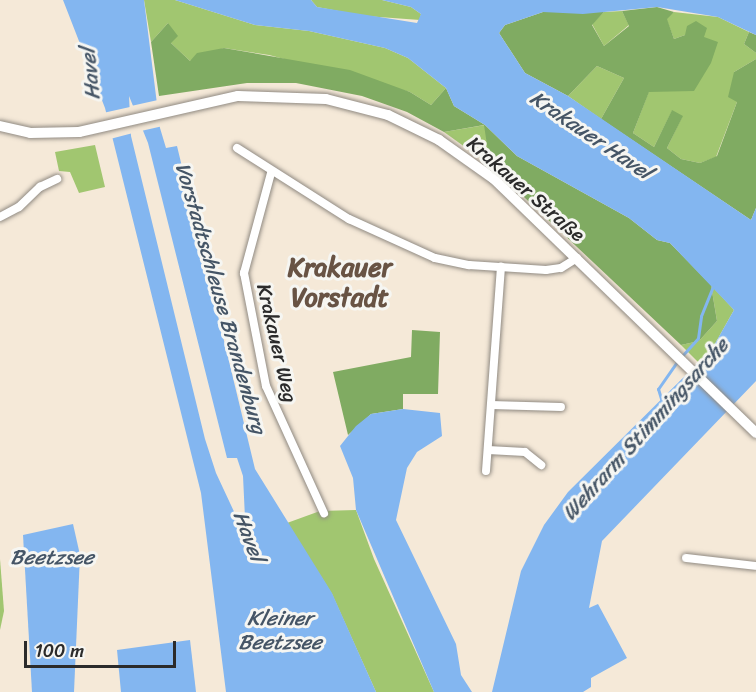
<!DOCTYPE html>
<html>
<head>
<meta charset="utf-8">
<style>
	body { margin:0 }
	#map { position:relative; width:756px; height:692px; overflow:hidden; background:#f5e9d8; font-family:Sriracha,sans-serif }
	div>[style] { position:absolute }
	.green>* { inset:0; background:#a1c670 }
	.forest>* { inset:0; background:#80ab62 }
	.water>* { inset:0; background:#83b6f0 }
	.pier>* { inset:0; background:#f5e9d8 }
	.stream>* { height:3px; margin:-1.5px; padding:0 1.5px; transform-origin:1.5px; border-radius:1.5px; background:#83b6f0 }
	.roads { filter:drop-shadow(0 0 2px #908a82) drop-shadow(0 0 2px #908a82) }
	.minor>* { height:8px; margin:-4px; padding:0 4px; transform-origin:4px; border-radius:4px; background:#fff }
	.secondary>* { height:10px; margin:-5px; padding:0 5px; transform-origin:5px; border-radius:5px; background:#fff }
	span { translate:-50% -50%; white-space:nowrap; text-align:center; line-height:1.15; -webkit-text-stroke:6px #f6f6f2; paint-order:stroke }
	.street-label { font-size:20px; color:#2b2b2b }
	.water-label { font-size:21px; color:#455566; font-style:italic }
	.district-label { font-size:26px; color:#685344; font-weight:700 }
	.scale { position:absolute; left:24px; top:641px; width:152px; height:27px; box-sizing:border-box; border:3px solid #2b2b2b; border-top:0; padding-left:8px; font-size:18px; line-height:21px; white-space:nowrap; color:#2b2b2b; -webkit-text-stroke:4px #f6f6f2; paint-order:stroke }
</style>
</head>
<body>
<div id="map">
	<div class="green">
		<div style="clip-path:polygon(144px 0,175px 0,255px 25px,309px 31px,385px 48px,408px 58px,446px 88px,431px 105px,410px 92px,269px 55px,224px 48px,190px 61px,171px 43px,168px 23px,151px 42px)"></div>
		<div style="clip-path:polygon(311px 0,382px 0,411px 7px,421px 14px,420px 20px,365px 16px,317px 7px)"></div>
		<div style="clip-path:polygon(622px 11px,629px 25px,604px 46px,592px 24px,604px 12px)"></div>
		<div style="clip-path:polygon(674px 12px,718px 17px,749px 32px,744px 44px,756px 53px,756px 59px,734px 72px,737px 102px,716px 157px,700px 163px,681px 159px,667px 148px,682px 117px,672px 111px,654px 147px,633px 133px,649px 91px,694px 91px,685px 35px,674px 39px,666px 18px)"></div>
		<div style="clip-path:polygon(597px 66px,624px 78px,601px 119px,568px 96px)"></div>
		<div style="clip-path:polygon(485px 125px,490px 165px,444px 132px)"></div>
		<div style="clip-path:polygon(95px 145px,105px 187px,79px 193px,70px 172px,59px 171px,55px 152px)"></div>
		<div style="clip-path:polygon(711px 285px,734px 310px,712px 349px,698px 362px,681px 345px,699px 341px,717px 321px)"></div>
		<div style="clip-path:polygon(356px 510px,374px 559px,434px 692px,376px 692px,332px 594px,287px 523px,320px 511px)"></div>
		<div style="clip-path:polygon(0 559px,4px 611px,0 630px)"></div>
	</div>
	<div class="forest">
		<div style="clip-path:polygon(657px 7px,674px 12px,667px 19px,674px 39px,685px 35px,687px 26px,696px 21px,707px 28px,704px 37px,718px 42px,711px 63px,694px 91px,649px 92px,633px 133px,654px 147px,672px 110px,683px 116px,667px 148px,681px 159px,700px 163px,717px 156px,737px 102px,728px 97px,734px 72px,756px 59px,756px 208px,751px 220px,601px 119px,624px 78px,597px 66px,568px 96px,525px 73px,499px 33px,505px 25px,543px 12px,604px 12px,592px 25px,604px 46px,629px 26px,622px 11px)"></div>
		<div style="clip-path:polygon(168px 23px,178px 36px,171px 43px,190px 61px,197px 53px,224px 48px,350px 70px,410px 92px,431px 105px,446px 88px,454px 106px,485px 125px,517px 156px,629px 218px,657px 240px,670px 243px,711px 285px,717px 321px,699px 341px,681px 345px,490px 165px,484px 125px,444px 132px,407px 112px,362px 96px,296px 83px,247px 83px,159px 96px,151px 42px)"></div>
		<div style="clip-path:polygon(749px 32px,756px 35px,756px 53px,744px 44px)"></div>
		<div style="clip-path:polygon(412px 330px,440px 332px,438px 394px,403px 394px,403px 409px,371px 414px,348px 435px,333px 372px,411px 357px)"></div>
	</div>
	<div class="water">
		<div style="clip-path:polygon(evenodd,63px 0,144px 0,160px 128px,166px 148px,177px 146px,255px 469px,332px 593px,376px 692px,226px 692px,201px 493px,105px 108px,63px 0,129px 96px,148px 143px,227px 458px,237px 458px,243px 476px,245px 518px,242px 521px,237px 518px,216px 473px,205px 439px,131px 136px,129px 96px)"></div>
		<div style="clip-path:polygon(175px 0,311px 0,317px 7px,417px 23px,421px 14px,411px 7px,382px 0,756px 0,756px 35px,718px 17px,657px 7px,583px 14px,543px 12px,505px 25px,499px 33px,525px 73px,568px 96px,751px 220px,756px 208px,756px 381px,602px 541px,589px 608px,598px 604px,627px 658px,591px 678px,591px 687px,583px 692px,492px 692px,521px 571px,544px 525px,568px 492px,712px 349px,734px 310px,670px 243px,657px 240px,629px 218px,517px 156px,485px 125px,454px 106px,446px 88px,408px 58px,385px 48px,309px 31px,255px 25px)"></div>
		<div style="clip-path:polygon(403px 409px,440px 413px,442px 436px,417px 452px,407px 468px,396px 520px,456px 644px,461px 675px,472px 692px,434px 692px,356px 510px,353px 478px,340px 446px,356px 426px,371px 414px)"></div>
		<div style="clip-path:polygon(73px 524px,80px 555px,74px 692px,32px 692px,23px 535px)"></div>
		<div style="clip-path:polygon(190px 640px,196px 692px,121px 692px,117px 650px)"></div>
	</div>
	<div class="pier">
		<div style="clip-path:polygon(158px 100px,163px 126px,141px 131px,131px 106px)"></div>
		<div style="clip-path:polygon(130px 107px,133px 133px,110px 139px,103px 113px)"></div>
	</div>
	<div class="stream">
		<div style="left:681px;top:357px;width:25px;rotate:-48deg"></div>
		<div style="left:698px;top:338px;width:22px;rotate:-82deg"></div>
		<div style="left:701px;top:316px;width:35px;rotate:-68deg"></div>
		<div style="left:663px;top:405px;width:17px;rotate:-107deg"></div>
		<div style="left:658px;top:389px;width:33px;rotate:-55deg"></div>
	</div>
	<div class="roads">
		<div class="minor">
			<div style="left:237px;top:148px;width:133px;rotate:32.4deg"></div>
			<div style="left:349px;top:219px;width:94px;rotate:24.4deg"></div>
			<div style="left:435px;top:258px;width:35px;rotate:12deg"></div>
			<div style="left:469px;top:265px;width:77px;rotate:3.7deg"></div>
			<div style="left:546px;top:270px;width:15px;rotate:-8deg"></div>
			<div style="left:561px;top:268px;width:19px;rotate:-32deg"></div>
			<div style="left:271px;top:173px;width:104px;rotate:105.1deg"></div>
			<div style="left:244px;top:273px;width:115px;rotate:79deg"></div>
			<div style="left:266px;top:386px;width:140px;rotate:65.5deg"></div>
			<div style="left:0;top:217px;width:21px;rotate:-28deg"></div>
			<div style="left:19px;top:207px;width:29px;rotate:-44deg"></div>
			<div style="left:40px;top:187px;width:19px;rotate:-25deg"></div>
			<div style="left:491px;top:405px;width:70px;rotate:1.6deg"></div>
			<div style="left:488px;top:450px;width:37px;rotate:3deg"></div>
			<div style="left:525px;top:452px;width:21px;rotate:39deg"></div>
			<div style="left:486px;top:471px;width:205px;rotate:-85.8deg"></div>
			<div style="left:686px;top:558px;width:70px;rotate:6.5deg"></div>
		</div>
		<div class="secondary">
			<div style="left:0;top:126px;width:31px;rotate:13deg"></div>
			<div style="left:30px;top:133px;width:49px;rotate:-1.2deg"></div>
			<div style="left:79px;top:132px;width:163px;rotate:-12.8deg"></div>
			<div style="left:238px;top:96px;width:88px;rotate:2deg"></div>
			<div style="left:326px;top:99px;width:64px;rotate:14.5deg"></div>
			<div style="left:388px;top:115px;width:57px;rotate:26.1deg"></div>
			<div style="left:439px;top:140px;width:67px;rotate:35.3deg"></div>
			<div style="left:494px;top:179px;width:365px;rotate:44.1deg"></div>
		</div>
	</div>
	<div class="street-label">
		<span style="left:526px;top:189px;rotate:41deg">Krakauer Straße</span>
		<span style="left:277px;top:343px;rotate:77deg">Krakauer Weg</span>
	</div>
	<div class="water-label">
		<span style="left:90px;top:74px;rotate:-96deg">Havel</span>
		<span style="left:591px;top:135px;rotate:34deg">Krakauer Havel</span>
		<span style="left:221px;top:298px;rotate:74deg">Vorstadtschleuse Brandenburg</span>
		<span style="left:645px;top:429px;rotate:-48deg">Wehrarm Stimmingsarche</span>
		<span style="left:249px;top:536px;rotate:69deg">Havel</span>
		<span style="left:52px;top:557px">Beetzsee</span>
		<span style="left:280px;top:630px">Kleiner<br>Beetzsee</span>
	</div>
	<div class="district-label">
		<span style="left:340px;top:283px">Krakauer<br>Vorstadt</span>
	</div>
	<div class="scale">100 m</div>
</div>
</body>
</html>
